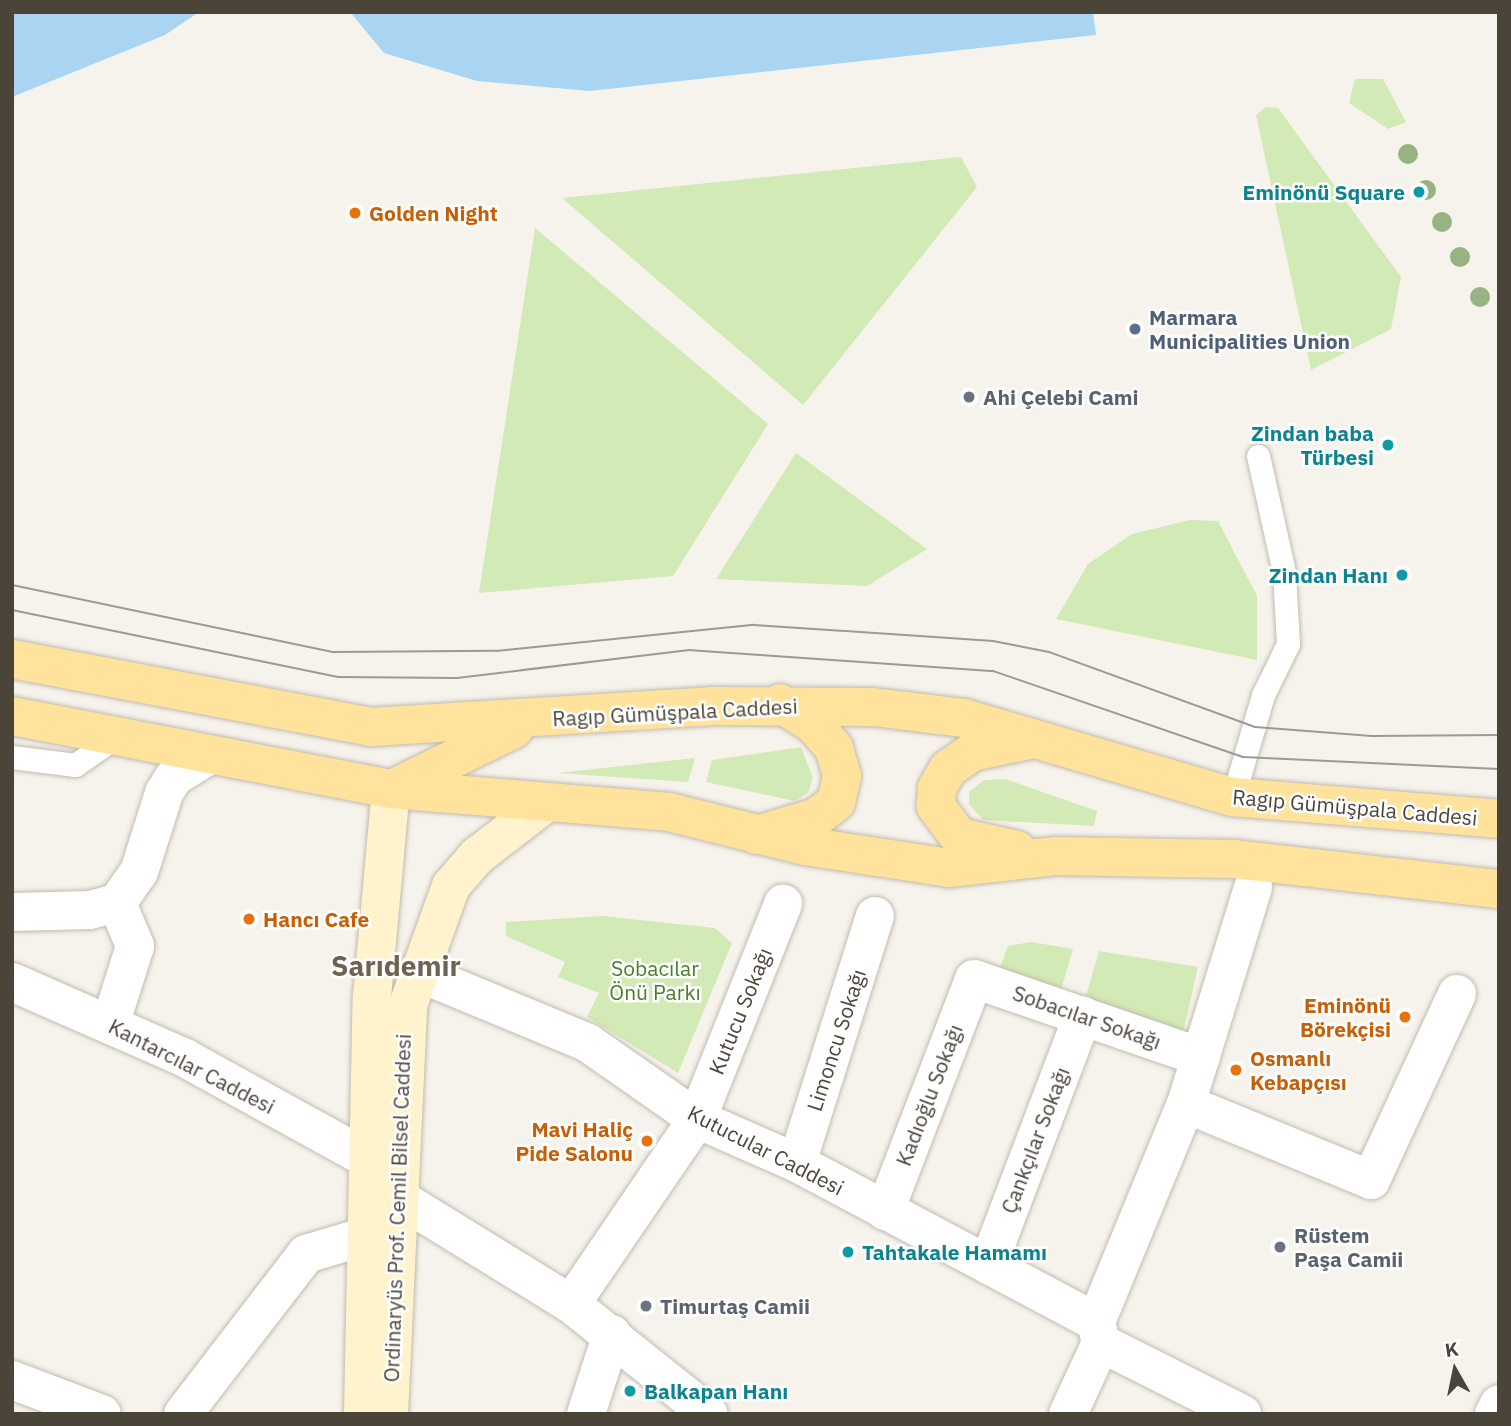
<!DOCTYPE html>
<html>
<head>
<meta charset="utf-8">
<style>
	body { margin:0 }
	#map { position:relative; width:1511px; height:1426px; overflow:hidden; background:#f6f3ec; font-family:"IBM Plex Sans",sans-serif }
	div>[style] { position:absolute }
	.green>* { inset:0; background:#d2eab5 }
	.water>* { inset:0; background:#a9d4f2 }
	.roads { filter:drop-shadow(0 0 2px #c2bbae) drop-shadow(0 0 2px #c2bbae) }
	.lane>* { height:23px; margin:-11.5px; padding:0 11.5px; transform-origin:11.5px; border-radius:11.5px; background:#fff }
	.street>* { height:38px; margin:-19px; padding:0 19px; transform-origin:19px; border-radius:19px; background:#fff }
	.secondary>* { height:38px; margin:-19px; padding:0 19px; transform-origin:19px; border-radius:19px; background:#fff3cd }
	.primary>* { height:38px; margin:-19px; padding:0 19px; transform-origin:19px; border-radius:19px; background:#ffe39c }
	.tram>* { height:2px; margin:-1px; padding:0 1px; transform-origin:1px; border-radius:1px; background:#9a9a9a }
	.trees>* { width:20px; height:20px; margin:-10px; border-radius:50%; background:#97b381 }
	.dots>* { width:19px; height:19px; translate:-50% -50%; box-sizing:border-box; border:4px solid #fff; border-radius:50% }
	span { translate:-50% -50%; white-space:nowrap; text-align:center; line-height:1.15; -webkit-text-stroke:5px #fff; paint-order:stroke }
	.culture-label { font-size:21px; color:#0d838f; font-weight:700 }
	.right { translate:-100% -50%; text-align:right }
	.left { translate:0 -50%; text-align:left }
	.food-label { font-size:21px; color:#c56008; font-weight:700 }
	.service-label { font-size:21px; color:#4e5e75; font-weight:700 }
	.worship-label { font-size:21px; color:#5b616d; font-weight:700 }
	.street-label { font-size:21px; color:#4b4439 }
	.park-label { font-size:21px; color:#4a7f2a }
	.district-label { font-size:28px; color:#6e6250; font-weight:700 }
	.frame { position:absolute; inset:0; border:14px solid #4b4439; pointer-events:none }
	.north { position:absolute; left:1420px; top:1335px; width:70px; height:70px; -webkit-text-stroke:5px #fff; paint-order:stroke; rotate:351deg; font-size:19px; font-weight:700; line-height:28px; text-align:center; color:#4b4439 }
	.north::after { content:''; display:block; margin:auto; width:24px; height:32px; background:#4b4439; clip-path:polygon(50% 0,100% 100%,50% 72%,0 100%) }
</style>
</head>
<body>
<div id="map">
	<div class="green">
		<div style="clip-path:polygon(1355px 79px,1383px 79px,1406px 122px,1388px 129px,1349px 103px)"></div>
		<div style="clip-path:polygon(1266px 107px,1278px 108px,1401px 277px,1391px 329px,1311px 370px,1256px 115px)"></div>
		<div style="clip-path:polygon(961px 157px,977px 187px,803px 405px,562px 198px)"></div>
		<div style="clip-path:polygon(535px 228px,768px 424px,673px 576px,479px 593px)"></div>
		<div style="clip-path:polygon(796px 453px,927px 549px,867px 586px,716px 579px)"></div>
		<div style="clip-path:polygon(1190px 520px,1218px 521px,1257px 596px,1257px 660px,1056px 619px,1088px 564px,1132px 534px)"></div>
		<div style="clip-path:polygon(801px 747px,813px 778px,808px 793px,794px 801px,706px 782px,712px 760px)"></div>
		<div style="clip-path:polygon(695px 758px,688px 782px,557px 773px)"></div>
		<div style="clip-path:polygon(1005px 779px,1097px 811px,1094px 826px,983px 820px,969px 804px,969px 792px,984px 780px)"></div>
		<div style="clip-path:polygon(602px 916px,715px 928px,732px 943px,678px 1073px,587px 1017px,599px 993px,558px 977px,565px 962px,506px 936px,506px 922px)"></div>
		<div style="clip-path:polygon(1031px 942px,1073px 949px,1061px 990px,999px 971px,1008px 946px)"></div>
		<div style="clip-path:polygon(1099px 951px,1198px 967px,1183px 1033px,1085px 999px)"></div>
	</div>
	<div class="water">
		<div style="clip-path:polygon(12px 12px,199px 12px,165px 35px,12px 97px)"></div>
		<div style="clip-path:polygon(350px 12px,1093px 12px,1096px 35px,590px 91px,477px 81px,384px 53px)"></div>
	</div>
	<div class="roads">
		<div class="lane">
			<div style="left:12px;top:757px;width:64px;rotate:7.2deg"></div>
			<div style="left:75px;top:765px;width:47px;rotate:-34.7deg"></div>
			<div style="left:1233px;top:797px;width:106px;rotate:-73.6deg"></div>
			<div style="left:1263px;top:695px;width:57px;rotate:-63.9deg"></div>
			<div style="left:1288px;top:644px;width:72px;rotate:-93.2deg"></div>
			<div style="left:1284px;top:572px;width:119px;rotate:-102.6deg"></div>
		</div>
		<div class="street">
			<div style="left:12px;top:912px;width:78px;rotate:-1.5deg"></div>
			<div style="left:90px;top:910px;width:28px;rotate:-15deg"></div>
			<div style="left:117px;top:903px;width:38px;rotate:-55deg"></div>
			<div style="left:139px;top:872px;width:83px;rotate:-72.4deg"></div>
			<div style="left:164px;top:793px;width:19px;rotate:-58deg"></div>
			<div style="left:174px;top:777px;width:40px;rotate:-32deg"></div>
			<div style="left:417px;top:972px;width:185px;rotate:22.5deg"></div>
			<div style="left:588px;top:1043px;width:133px;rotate:34.9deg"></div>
			<div style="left:697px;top:1119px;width:109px;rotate:23.7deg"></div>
			<div style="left:797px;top:1163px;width:339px;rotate:28deg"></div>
			<div style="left:1096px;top:1322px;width:22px;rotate:77deg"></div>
			<div style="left:12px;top:982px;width:189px;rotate:23.7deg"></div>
			<div style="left:185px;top:1058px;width:209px;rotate:28.9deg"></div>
			<div style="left:110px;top:1025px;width:83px;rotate:-72.4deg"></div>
			<div style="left:135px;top:946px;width:47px;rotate:-112.7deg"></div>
			<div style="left:1186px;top:1104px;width:200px;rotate:22.3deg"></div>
			<div style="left:1371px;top:1180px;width:205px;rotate:-65.2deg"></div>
			<div style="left:797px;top:1163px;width:259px;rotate:-72.5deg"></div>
			<div style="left:397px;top:1197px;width:204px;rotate:31.6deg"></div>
			<div style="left:571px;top:1304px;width:176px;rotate:38.6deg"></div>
			<div style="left:885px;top:1211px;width:248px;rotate:-69deg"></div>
			<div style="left:974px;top:979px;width:240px;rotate:19deg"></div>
			<div style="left:988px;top:1265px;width:267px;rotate:-69.2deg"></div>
			<div style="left:571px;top:1304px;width:224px;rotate:-55.7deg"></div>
			<div style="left:697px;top:1119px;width:232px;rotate:-68.2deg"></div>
			<div style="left:1096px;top:1322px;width:236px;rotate:-67.6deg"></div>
			<div style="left:1186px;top:1104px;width:227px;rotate:-72.8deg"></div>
			<div style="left:1101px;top:1343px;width:158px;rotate:26.7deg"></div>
			<div style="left:12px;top:1380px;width:96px;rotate:20.7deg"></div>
			<div style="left:183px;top:1414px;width:202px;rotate:-52.4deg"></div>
			<div style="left:306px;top:1254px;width:63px;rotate:-16.7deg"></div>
			<div style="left:586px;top:1414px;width:84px;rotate:-72deg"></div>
			<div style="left:1068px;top:1414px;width:78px;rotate:-65.1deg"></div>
			<div style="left:1494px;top:1414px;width:11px;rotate:-63deg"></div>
		</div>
		<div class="secondary">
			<div style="left:363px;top:1412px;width:415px;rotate:-88.8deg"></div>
			<div style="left:372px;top:997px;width:209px;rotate:-84.8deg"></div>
			<div style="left:389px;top:1414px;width:409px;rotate:-87.3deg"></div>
			<div style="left:408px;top:1005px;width:127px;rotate:-70.1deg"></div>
			<div style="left:451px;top:886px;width:40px;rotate:-49deg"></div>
			<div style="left:477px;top:856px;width:88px;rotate:-37.6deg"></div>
		</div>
		<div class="primary">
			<div style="left:12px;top:659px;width:365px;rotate:10.7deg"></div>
			<div style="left:371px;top:727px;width:341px;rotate:-3.5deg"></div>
			<div style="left:711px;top:706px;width:162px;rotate:0.4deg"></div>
			<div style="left:873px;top:707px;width:92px;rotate:6.9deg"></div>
			<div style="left:964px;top:718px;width:280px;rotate:16.4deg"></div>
			<div style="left:1233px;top:797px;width:267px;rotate:4.7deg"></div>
			<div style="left:12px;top:716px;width:386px;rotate:10.9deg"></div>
			<div style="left:391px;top:789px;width:279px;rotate:4.7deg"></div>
			<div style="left:669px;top:812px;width:140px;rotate:14deg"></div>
			<div style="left:805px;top:846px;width:146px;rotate:8.7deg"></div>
			<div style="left:949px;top:868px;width:108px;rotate:-6.4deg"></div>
			<div style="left:1056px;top:856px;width:178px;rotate:1deg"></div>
			<div style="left:1234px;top:859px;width:267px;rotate:6.5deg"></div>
			<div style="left:392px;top:789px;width:136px;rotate:-26.2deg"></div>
			<div style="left:757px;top:835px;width:63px;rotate:-16.7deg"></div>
			<div style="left:817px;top:817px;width:24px;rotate:-38deg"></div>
			<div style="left:836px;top:802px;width:27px;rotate:-77deg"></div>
			<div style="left:842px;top:776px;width:29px;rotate:-106deg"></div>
			<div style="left:834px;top:748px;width:32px;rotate:-131deg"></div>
			<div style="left:813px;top:724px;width:39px;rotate:-148deg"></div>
			<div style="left:1017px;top:850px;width:59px;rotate:-167.4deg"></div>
			<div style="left:959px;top:837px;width:39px;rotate:-127deg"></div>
			<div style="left:936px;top:806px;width:18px;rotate:-87deg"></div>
			<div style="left:937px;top:788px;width:22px;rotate:-60deg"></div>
			<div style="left:948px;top:769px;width:29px;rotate:-35deg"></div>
			<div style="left:972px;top:752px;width:58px;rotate:-11.9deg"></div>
		</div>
	</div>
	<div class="tram">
		<div style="left:12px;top:585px;width:329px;rotate:11.8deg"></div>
		<div style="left:334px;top:652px;width:162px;rotate:-0.4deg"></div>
		<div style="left:496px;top:651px;width:259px;rotate:-5.8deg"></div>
		<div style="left:754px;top:625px;width:240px;rotate:3.8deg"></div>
		<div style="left:993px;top:641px;width:57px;rotate:11.1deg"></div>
		<div style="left:1049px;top:652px;width:219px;rotate:20deg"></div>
		<div style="left:1255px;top:727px;width:117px;rotate:4.4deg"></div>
		<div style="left:1372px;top:736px;width:127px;rotate:-0.5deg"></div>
		<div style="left:12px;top:610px;width:334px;rotate:11.6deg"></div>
		<div style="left:339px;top:677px;width:118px;rotate:0.5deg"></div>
		<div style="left:457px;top:678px;width:234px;rotate:-6.9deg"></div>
		<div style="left:689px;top:650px;width:305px;rotate:4deg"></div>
		<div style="left:993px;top:671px;width:264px;rotate:19deg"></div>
		<div style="left:1243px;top:757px;width:256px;rotate:2.7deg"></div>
	</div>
	<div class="trees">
		<div style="left:1408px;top:154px"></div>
		<div style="left:1426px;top:190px"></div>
		<div style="left:1442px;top:222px"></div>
		<div style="left:1460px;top:257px"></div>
		<div style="left:1480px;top:297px"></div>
	</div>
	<div class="dots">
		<div style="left:1419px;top:192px;background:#0f9aa8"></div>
		<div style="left:355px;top:213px;background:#e8710a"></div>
		<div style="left:1135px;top:329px;background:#5c6f8a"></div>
		<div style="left:969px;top:397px;background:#6b7280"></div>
		<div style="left:1388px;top:445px;background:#0f9aa8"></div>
		<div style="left:1402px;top:575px;background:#0f9aa8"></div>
		<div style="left:249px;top:919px;background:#e8710a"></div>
		<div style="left:1405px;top:1017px;background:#e8710a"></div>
		<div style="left:1236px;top:1070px;background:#e8710a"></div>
		<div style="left:647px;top:1141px;background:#e8710a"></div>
		<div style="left:1280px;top:1247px;background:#6b7280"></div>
		<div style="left:848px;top:1252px;background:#0f9aa8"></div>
		<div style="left:646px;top:1306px;background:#6b7280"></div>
		<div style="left:630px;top:1391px;background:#0f9aa8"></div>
	</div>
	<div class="culture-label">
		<span class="right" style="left:1405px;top:192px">Eminönü Square</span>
		<span class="right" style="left:1374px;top:445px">Zindan baba<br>Türbesi</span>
		<span class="right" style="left:1388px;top:575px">Zindan Hanı</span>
		<span class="left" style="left:862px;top:1252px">Tahtakale Hamamı</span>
		<span class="left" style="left:644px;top:1391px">Balkapan Hanı</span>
	</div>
	<div class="food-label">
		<span class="left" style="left:369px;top:213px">Golden Night</span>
		<span class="left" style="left:263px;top:919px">Hancı Cafe</span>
		<span class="right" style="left:1391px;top:1017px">Eminönü<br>Börekçisi</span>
		<span class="left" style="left:1250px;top:1070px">Osmanlı<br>Kebapçısı</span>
		<span class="right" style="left:633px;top:1141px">Mavi Haliç<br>Pide Salonu</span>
	</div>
	<div class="service-label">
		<span class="left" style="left:1149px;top:329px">Marmara<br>Municipalities Union</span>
	</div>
	<div class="worship-label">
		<span class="left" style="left:983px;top:397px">Ahi Çelebi Cami</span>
		<span class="left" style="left:1294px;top:1247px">Rüstem<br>Paşa Camii</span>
		<span class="left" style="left:660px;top:1306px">Timurtaş Camii</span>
	</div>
	<div class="street-label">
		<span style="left:675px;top:712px;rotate:-3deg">Ragıp Gümüşpala Caddesi</span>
		<span style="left:1355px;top:807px;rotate:5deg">Ragıp Gümüşpala Caddesi</span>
		<span style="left:740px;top:1011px;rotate:-68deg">Kutucu Sokağı</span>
		<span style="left:1087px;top:1017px;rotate:19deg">Sobacılar Sokağı</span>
		<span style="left:836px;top:1040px;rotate:-72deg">Limoncu Sokağı</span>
		<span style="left:192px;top:1066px;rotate:27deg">Kantarcılar Caddesi</span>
		<span style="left:929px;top:1095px;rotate:-69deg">Kadıoğlu Sokağı</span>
		<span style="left:1035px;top:1140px;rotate:-69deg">Çankçılar Sokağı</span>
		<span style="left:766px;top:1150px;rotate:27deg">Kutucular Caddesi</span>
		<span style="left:397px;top:1208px;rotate:-88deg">Ordinaryüs Prof. Cemil Bilsel Caddesi</span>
	</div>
	<div class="park-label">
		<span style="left:655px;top:980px">Sobacılar<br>Önü Parkı</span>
	</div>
	<div class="district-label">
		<span style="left:396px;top:966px">Sarıdemir</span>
	</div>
	<div class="frame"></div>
	<div class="north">K</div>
</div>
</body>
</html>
